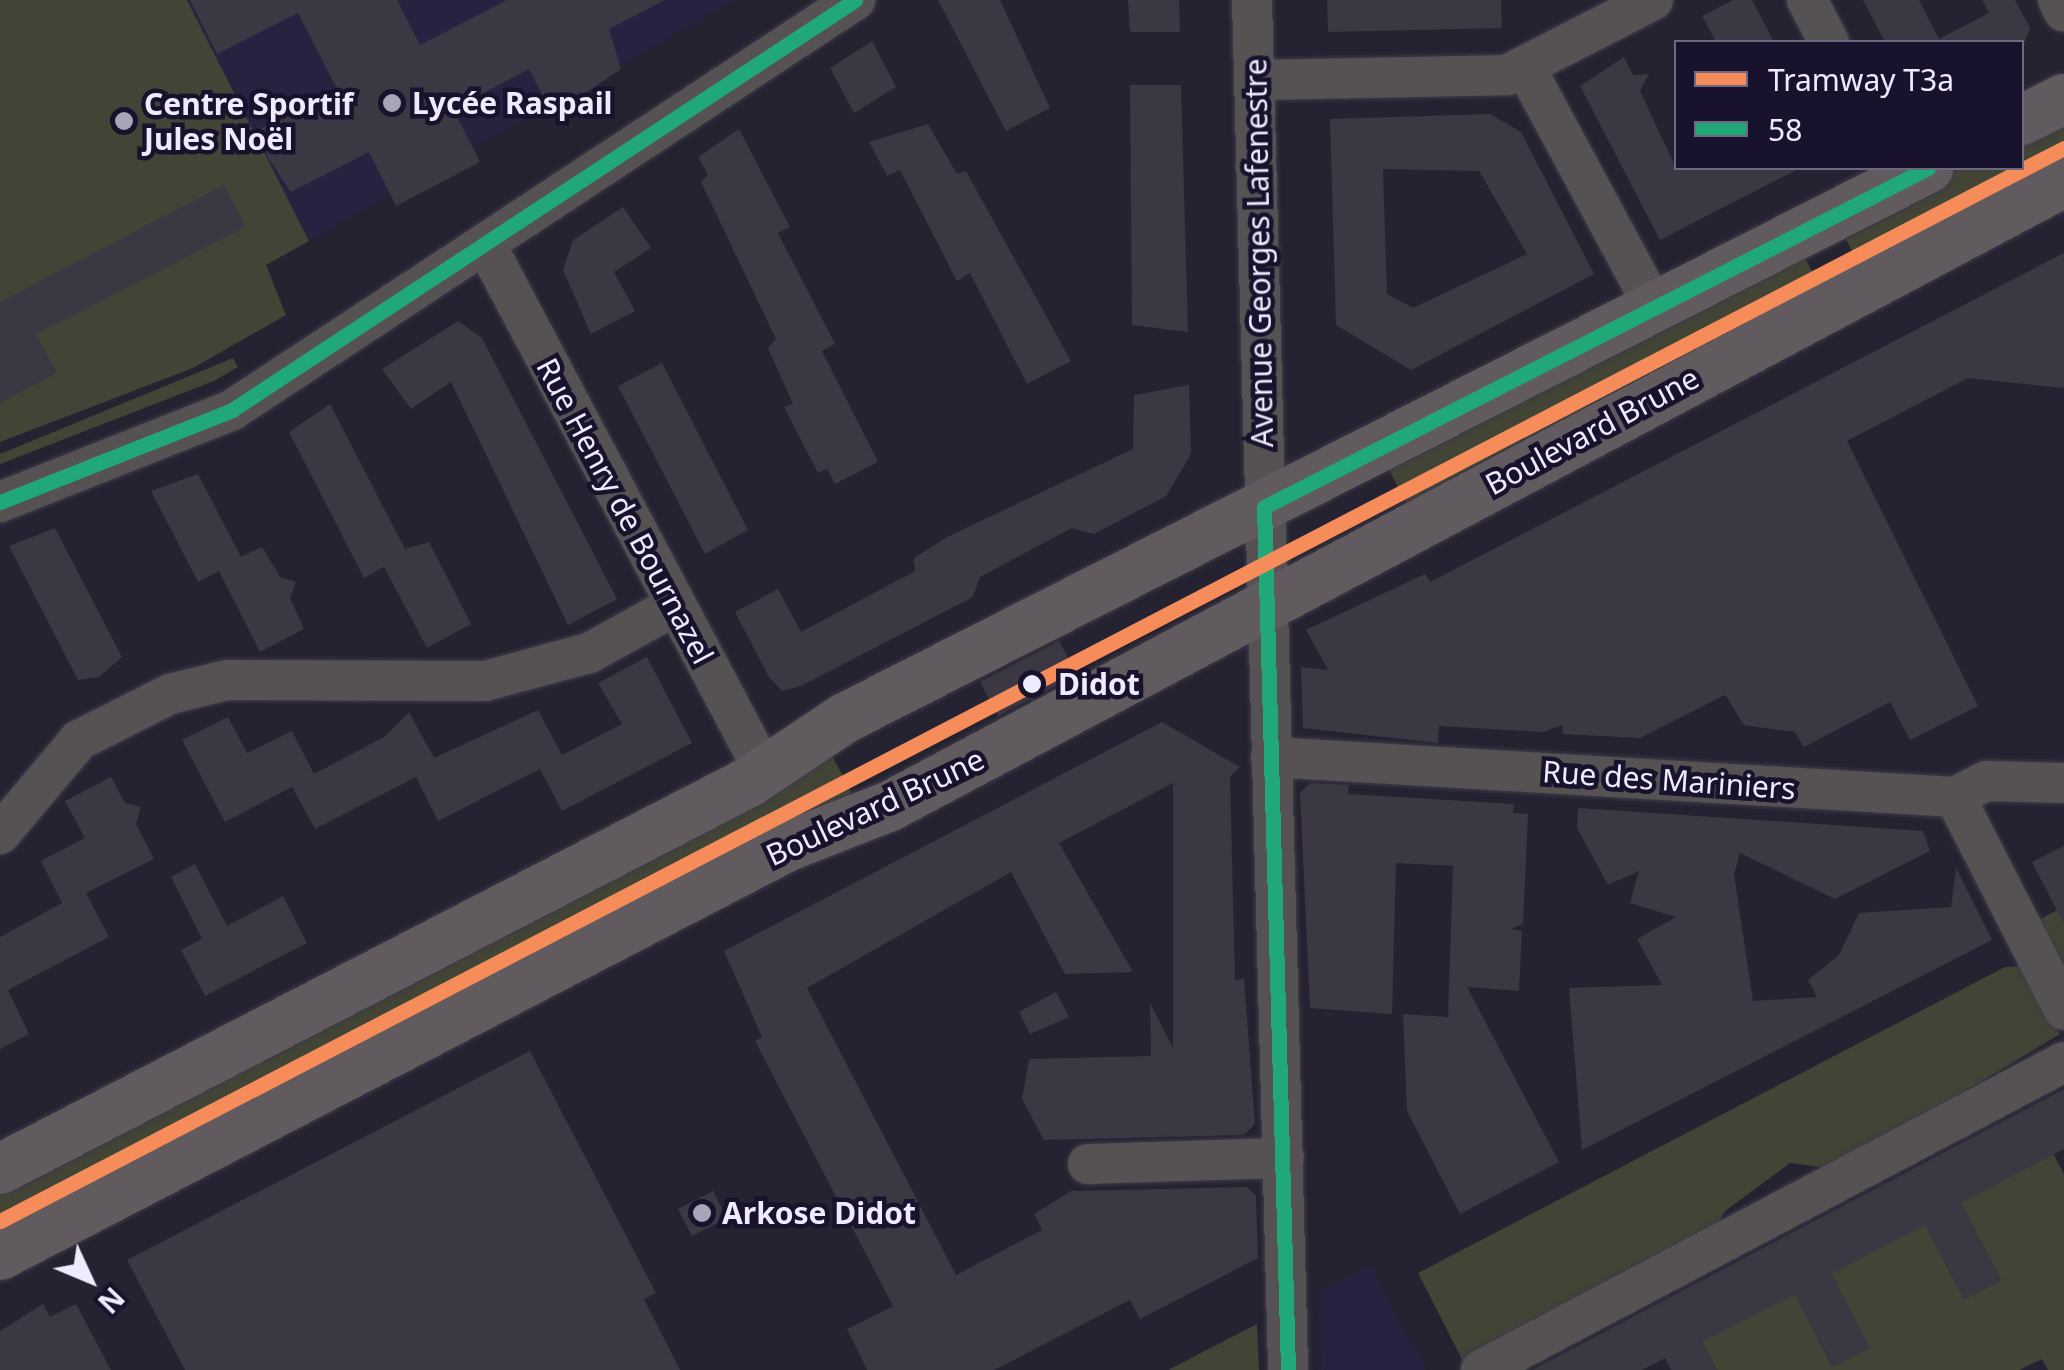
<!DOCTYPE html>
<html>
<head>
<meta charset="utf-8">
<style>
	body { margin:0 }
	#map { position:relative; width:2064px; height:1370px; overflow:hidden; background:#252231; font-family:"Noto Sans",sans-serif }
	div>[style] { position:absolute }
	.built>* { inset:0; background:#282241 }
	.green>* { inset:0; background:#424536 }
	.building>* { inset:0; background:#3b3844 }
	.roads { filter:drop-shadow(0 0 2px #3e3c48) drop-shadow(0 0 2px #3e3c48) }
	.minor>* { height:40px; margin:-20px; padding:0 20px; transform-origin:20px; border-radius:20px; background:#565254 }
	.major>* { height:50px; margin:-25px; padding:0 25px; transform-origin:25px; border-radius:25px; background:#615b5f }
	.bus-1>* { height:15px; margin:-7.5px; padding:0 7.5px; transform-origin:7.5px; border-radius:7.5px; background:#20a878 }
	.tram-1>* { height:15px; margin:-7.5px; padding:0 7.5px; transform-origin:7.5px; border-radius:7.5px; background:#f68c59 }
	.dots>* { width:28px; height:28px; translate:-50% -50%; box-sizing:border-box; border:5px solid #18122c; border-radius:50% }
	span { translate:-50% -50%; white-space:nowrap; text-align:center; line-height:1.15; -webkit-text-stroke:9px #18122c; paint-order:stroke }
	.poi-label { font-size:30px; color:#edebfd; font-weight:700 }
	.left { translate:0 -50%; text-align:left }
	.street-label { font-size:30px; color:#edebfd }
	.stop-label { font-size:30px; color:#edebfd; font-weight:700 }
	.legend { position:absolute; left:1674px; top:40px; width:350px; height:130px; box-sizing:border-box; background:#18122c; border:2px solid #6d6980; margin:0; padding:12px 18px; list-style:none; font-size:30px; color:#edebfd }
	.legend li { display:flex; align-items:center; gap:20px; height:50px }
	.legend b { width:50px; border:2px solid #6d6980 }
	.north { position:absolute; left:40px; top:1230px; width:100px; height:100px; -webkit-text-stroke:8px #18122c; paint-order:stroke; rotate:134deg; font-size:28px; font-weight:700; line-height:40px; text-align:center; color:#edebfd }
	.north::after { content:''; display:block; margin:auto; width:35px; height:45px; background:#edebfd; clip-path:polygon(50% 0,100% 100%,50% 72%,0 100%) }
</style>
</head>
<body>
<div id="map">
	<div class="built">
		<div style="clip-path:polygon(187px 0,735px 0,309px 241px)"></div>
		<div style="clip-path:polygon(1370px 1265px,1426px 1370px,1321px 1370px,1318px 1292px)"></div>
	</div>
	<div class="green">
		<div style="clip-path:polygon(0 0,187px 0,309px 241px,266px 265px,286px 315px,193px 368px,0 442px)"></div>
		<div style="clip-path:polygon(2064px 113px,2064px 166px,1863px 272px,1841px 230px,1960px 168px,2022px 168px,2022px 136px)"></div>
		<div style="clip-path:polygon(1801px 250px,1822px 291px,1408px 506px,1387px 466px)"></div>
		<div style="clip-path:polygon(233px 358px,238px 367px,214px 381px,0 464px,0 454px)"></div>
		<div style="clip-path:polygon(827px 746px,857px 803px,0 1238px,0 1185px)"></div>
		<div style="clip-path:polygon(2064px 906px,2064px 978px,2035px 922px)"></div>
		<div style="clip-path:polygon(2023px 966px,2060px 1034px,1836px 1169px,1790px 1163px,1725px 1211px,1709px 1241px,1466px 1367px,1418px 1273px,2005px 967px)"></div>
		<div style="clip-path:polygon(2053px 1153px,2064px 1174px,2064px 1370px,2048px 1370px,2042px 1359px,2019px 1370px,1717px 1370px,1702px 1342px,1792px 1288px,1832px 1366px,1869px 1347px,1829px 1270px,1924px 1222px,1964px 1299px,2001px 1280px,1961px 1203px)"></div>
		<div style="clip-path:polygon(1257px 1324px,1259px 1370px,1168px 1370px)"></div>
	</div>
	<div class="building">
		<div style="clip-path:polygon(190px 0,397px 0,420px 45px,507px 0,665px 0,609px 29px,621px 69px,553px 115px,529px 69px,453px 109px,480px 162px,396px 206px,369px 152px,291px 192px,268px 158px,260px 129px,337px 89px,298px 13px,217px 54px)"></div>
		<div style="clip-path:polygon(938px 0,1000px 0,1050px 108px,1006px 131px)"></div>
		<div style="clip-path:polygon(1128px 0,1179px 0,1180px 32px,1130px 32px)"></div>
		<div style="clip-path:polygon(1327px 0,1501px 0,1502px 28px,1328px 32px)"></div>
		<div style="clip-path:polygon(1733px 0,1752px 0,1774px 42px,1716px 42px,1702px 16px)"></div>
		<div style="clip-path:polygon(1863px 0,1919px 0,1939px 39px,1989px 13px,1982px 0,2015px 0,2030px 28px,2025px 42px,1885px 42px)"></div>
		<div style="clip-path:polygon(872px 41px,896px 87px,854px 113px,830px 68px)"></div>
		<div style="clip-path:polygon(1624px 57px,1633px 75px,1649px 74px,1640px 91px,1676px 168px,1800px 168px,1660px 240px,1580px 86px)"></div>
		<div style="clip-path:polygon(1130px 85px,1181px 85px,1188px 332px,1132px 325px)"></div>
		<div style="clip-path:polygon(evenodd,1490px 114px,1521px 132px,1594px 274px,1411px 370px,1336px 325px,1330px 119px,1490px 114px,1383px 169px,1479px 171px,1527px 254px,1413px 308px,1387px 294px,1383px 169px)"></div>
		<div style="clip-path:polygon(928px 124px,957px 174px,966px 171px,1071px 361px,1027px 384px,970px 273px,957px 281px,900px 170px,887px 176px,869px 142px)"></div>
		<div style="clip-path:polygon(739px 129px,790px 227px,778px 233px,835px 344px,822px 351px,878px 462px,835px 484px,827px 469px,818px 473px,784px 407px,793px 404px,768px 348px,776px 339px,701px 182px,708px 175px,698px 157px)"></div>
		<div style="clip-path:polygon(224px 185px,246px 227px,36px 334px,57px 373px,0 403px,0 302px)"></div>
		<div style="clip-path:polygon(623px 207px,651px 248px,614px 272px,635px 311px,591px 334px,563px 270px,573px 240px)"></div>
		<div style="clip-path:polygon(2064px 253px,2064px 388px,1968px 378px,1847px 441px,1978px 706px,1910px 740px,1890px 702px,1804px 747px,1795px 732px,1744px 725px,1725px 695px,1640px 738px,1563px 734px,1562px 725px,1543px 732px,1439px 726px,1438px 743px,1303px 728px,1301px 667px,1328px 670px,1306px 630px,1425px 574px,1430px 582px)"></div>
		<div style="clip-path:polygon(458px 321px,482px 338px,617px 599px,568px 625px,451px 382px,411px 409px,382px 369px)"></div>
		<div style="clip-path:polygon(662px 363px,748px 530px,705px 554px,618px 386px)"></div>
		<div style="clip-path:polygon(1189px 385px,1191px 454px,1166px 496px,1094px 534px,1072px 528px,1027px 552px,980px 577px,973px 597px,801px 686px,782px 691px,769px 677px,735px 612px,778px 589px,801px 632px,915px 571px,914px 558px,947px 537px,1133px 449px,1134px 395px)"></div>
		<div style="clip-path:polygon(330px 404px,405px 549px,429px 542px,471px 624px,427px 648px,384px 567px,364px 578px,289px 432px)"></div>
		<div style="clip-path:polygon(198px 474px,241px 557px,262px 547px,280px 577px,296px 582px,290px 598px,304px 629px,260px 652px,219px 571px,198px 582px,151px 491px)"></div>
		<div style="clip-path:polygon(55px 528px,122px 657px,99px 677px,78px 680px,9px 546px)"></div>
		<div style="clip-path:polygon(1059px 641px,1077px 674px,998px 716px,980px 682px)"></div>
		<div style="clip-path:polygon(647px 657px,692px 743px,562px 811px,540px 769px,438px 821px,416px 777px,315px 829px,292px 787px,225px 822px,182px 740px,228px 717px,247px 753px,292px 731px,314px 774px,384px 737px,409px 712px,434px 758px,538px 710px,562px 755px,622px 724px,598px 683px)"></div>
		<div style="clip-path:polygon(1162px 722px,1240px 767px,1230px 777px,1235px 980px,1244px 979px,1255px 1124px,1244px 1135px,1044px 1140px,1022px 1099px,1029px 1059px,1151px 1056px,1150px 1003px,1173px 1048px,1173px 783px,1059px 843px,1133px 972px,1065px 974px,1011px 872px,807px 988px,956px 1275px,1042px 1230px,1034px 1214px,1071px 1191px,1247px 1187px,1256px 1196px,1258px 1258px,1140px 1319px,1130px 1300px,994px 1370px,867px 1370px,847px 1329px,893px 1306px,755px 1041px,762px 1037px,724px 951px)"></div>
		<div style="clip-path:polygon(111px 777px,125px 803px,141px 807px,136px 824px,154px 859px,86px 893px,109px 937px,8px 990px,29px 1034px,0 1049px,0 937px,62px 903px,41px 861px,85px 838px,65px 801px)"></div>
		<div style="clip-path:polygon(1310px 783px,1349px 785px,1348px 794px,1514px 804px,1513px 813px,1528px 814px,1523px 924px,1511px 929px,1522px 931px,1519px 991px,1467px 987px,1559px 1162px,1460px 1214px,1407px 1111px,1403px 1014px,1448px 1017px,1453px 866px,1396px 863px,1392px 1014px,1310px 1008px,1300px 793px)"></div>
		<div style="clip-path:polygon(1578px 808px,1923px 831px,1930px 851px,1835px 899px,1740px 853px,1734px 874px,1753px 1001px,1817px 997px,1808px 980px,1839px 955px,1859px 913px,1951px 907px,1956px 868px,1992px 940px,1582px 1150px,1569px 988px,1662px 985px,1637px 939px,1676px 917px,1630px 903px,1639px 871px,1608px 885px,1577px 828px)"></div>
		<div style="clip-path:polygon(2064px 846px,2064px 924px,2032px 862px)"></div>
		<div style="clip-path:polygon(195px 864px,227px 926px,283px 896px,307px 943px,205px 996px,181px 950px,202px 939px,171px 877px)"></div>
		<div style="clip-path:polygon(1056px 992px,1069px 1017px,1030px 1034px,1019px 1012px)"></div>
		<div style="clip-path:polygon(530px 1051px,656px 1293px,644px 1299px,680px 1370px,185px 1370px,127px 1260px)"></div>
		<div style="clip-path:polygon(2064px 1089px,2064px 1149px,1961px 1203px,2001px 1280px,1964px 1299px,1925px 1225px,1831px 1274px,1870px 1348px,1833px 1367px,1795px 1294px,1702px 1342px,1717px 1370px,1671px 1370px,1665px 1358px,1642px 1370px,1532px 1370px)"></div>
		<div style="clip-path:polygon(713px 1191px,727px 1218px,692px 1236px,678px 1209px)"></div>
		<div style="clip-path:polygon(43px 1304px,50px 1317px,76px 1304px,111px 1370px,0 1370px,0 1331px)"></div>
	</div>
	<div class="roads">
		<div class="minor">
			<div style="left:1252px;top:0;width:1370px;rotate:88.49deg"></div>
			<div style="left:1807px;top:0;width:47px;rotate:62.4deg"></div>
			<div style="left:2058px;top:0;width:13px;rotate:63deg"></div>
			<div style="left:1525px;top:67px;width:274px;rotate:61.7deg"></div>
			<div style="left:1255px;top:80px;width:252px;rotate:-1.1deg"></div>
			<div style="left:1507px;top:75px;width:164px;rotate:-27.2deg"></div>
			<div style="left:488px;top:249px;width:590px;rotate:62.13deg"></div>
			<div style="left:0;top:502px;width:250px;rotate:-21.6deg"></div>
			<div style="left:232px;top:410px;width:746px;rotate:-33.35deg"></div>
			<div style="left:1271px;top:757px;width:685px;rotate:3.35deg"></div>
			<div style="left:1955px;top:797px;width:36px;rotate:-27deg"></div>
			<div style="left:1987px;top:781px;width:77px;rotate:1.5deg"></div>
			<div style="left:1955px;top:797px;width:239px;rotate:62.9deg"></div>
			<div style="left:0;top:834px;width:123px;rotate:-50deg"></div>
			<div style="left:79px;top:740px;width:102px;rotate:-26.8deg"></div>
			<div style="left:170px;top:694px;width:59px;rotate:-13.8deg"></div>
			<div style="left:227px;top:680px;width:258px;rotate:0.2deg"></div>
			<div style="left:485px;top:681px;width:108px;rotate:-15.1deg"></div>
			<div style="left:589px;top:653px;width:97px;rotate:-28.9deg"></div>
			<div style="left:1088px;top:1164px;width:196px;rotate:-1.8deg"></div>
			<div style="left:1481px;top:1370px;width:659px;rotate:-27.85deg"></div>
		</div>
		<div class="major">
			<div style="left:2022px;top:120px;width:47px;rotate:-26.6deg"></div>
			<div style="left:0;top:1169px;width:843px;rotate:-27.32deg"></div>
			<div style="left:749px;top:782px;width:115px;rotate:-33.7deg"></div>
			<div style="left:845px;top:718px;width:1215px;rotate:-26.92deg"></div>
			<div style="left:0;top:1255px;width:888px;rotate:-27.43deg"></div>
			<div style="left:788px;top:846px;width:110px;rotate:-21.4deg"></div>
			<div style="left:890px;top:806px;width:1330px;rotate:-27.99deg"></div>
		</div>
	</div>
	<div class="bus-1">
		<div style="left:0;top:502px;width:250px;rotate:-21.6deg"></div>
		<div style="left:232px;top:410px;width:746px;rotate:-33.35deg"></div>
		<div style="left:1288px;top:1370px;width:863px;rotate:-91.59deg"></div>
		<div style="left:1264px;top:507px;width:746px;rotate:-27.05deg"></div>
	</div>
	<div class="tram-1">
		<div style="left:0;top:1221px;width:2326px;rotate:-27.47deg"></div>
	</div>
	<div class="dots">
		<div style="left:392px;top:103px;background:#a7a5b6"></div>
		<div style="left:124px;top:121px;background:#a7a5b6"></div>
		<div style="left:1032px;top:684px;background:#edebfd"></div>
		<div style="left:702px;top:1213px;background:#a7a5b6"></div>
	</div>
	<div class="poi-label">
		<span class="left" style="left:412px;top:103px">Lycée Raspail</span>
		<span class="left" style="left:144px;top:121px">Centre Sportif<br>Jules Noël</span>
		<span class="left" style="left:722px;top:1213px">Arkose Didot</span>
	</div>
	<div class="street-label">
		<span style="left:1259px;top:253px;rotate:-91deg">Avenue Georges Lafenestre</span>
		<span style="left:1592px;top:431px;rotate:-28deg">Boulevard Brune</span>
		<span style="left:625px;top:511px;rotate:62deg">Rue Henry de Bournazel</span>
		<span style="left:1669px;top:780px;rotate:4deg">Rue des Mariniers</span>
		<span style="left:875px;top:807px;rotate:-25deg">Boulevard Brune</span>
	</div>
	<div class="stop-label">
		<span class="left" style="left:1058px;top:684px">Didot</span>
	</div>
	<ul class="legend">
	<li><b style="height:12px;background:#f68c59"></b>Tramway T3a</li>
	<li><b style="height:12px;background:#20a878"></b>58</li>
	</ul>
	<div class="north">N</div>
</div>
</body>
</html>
